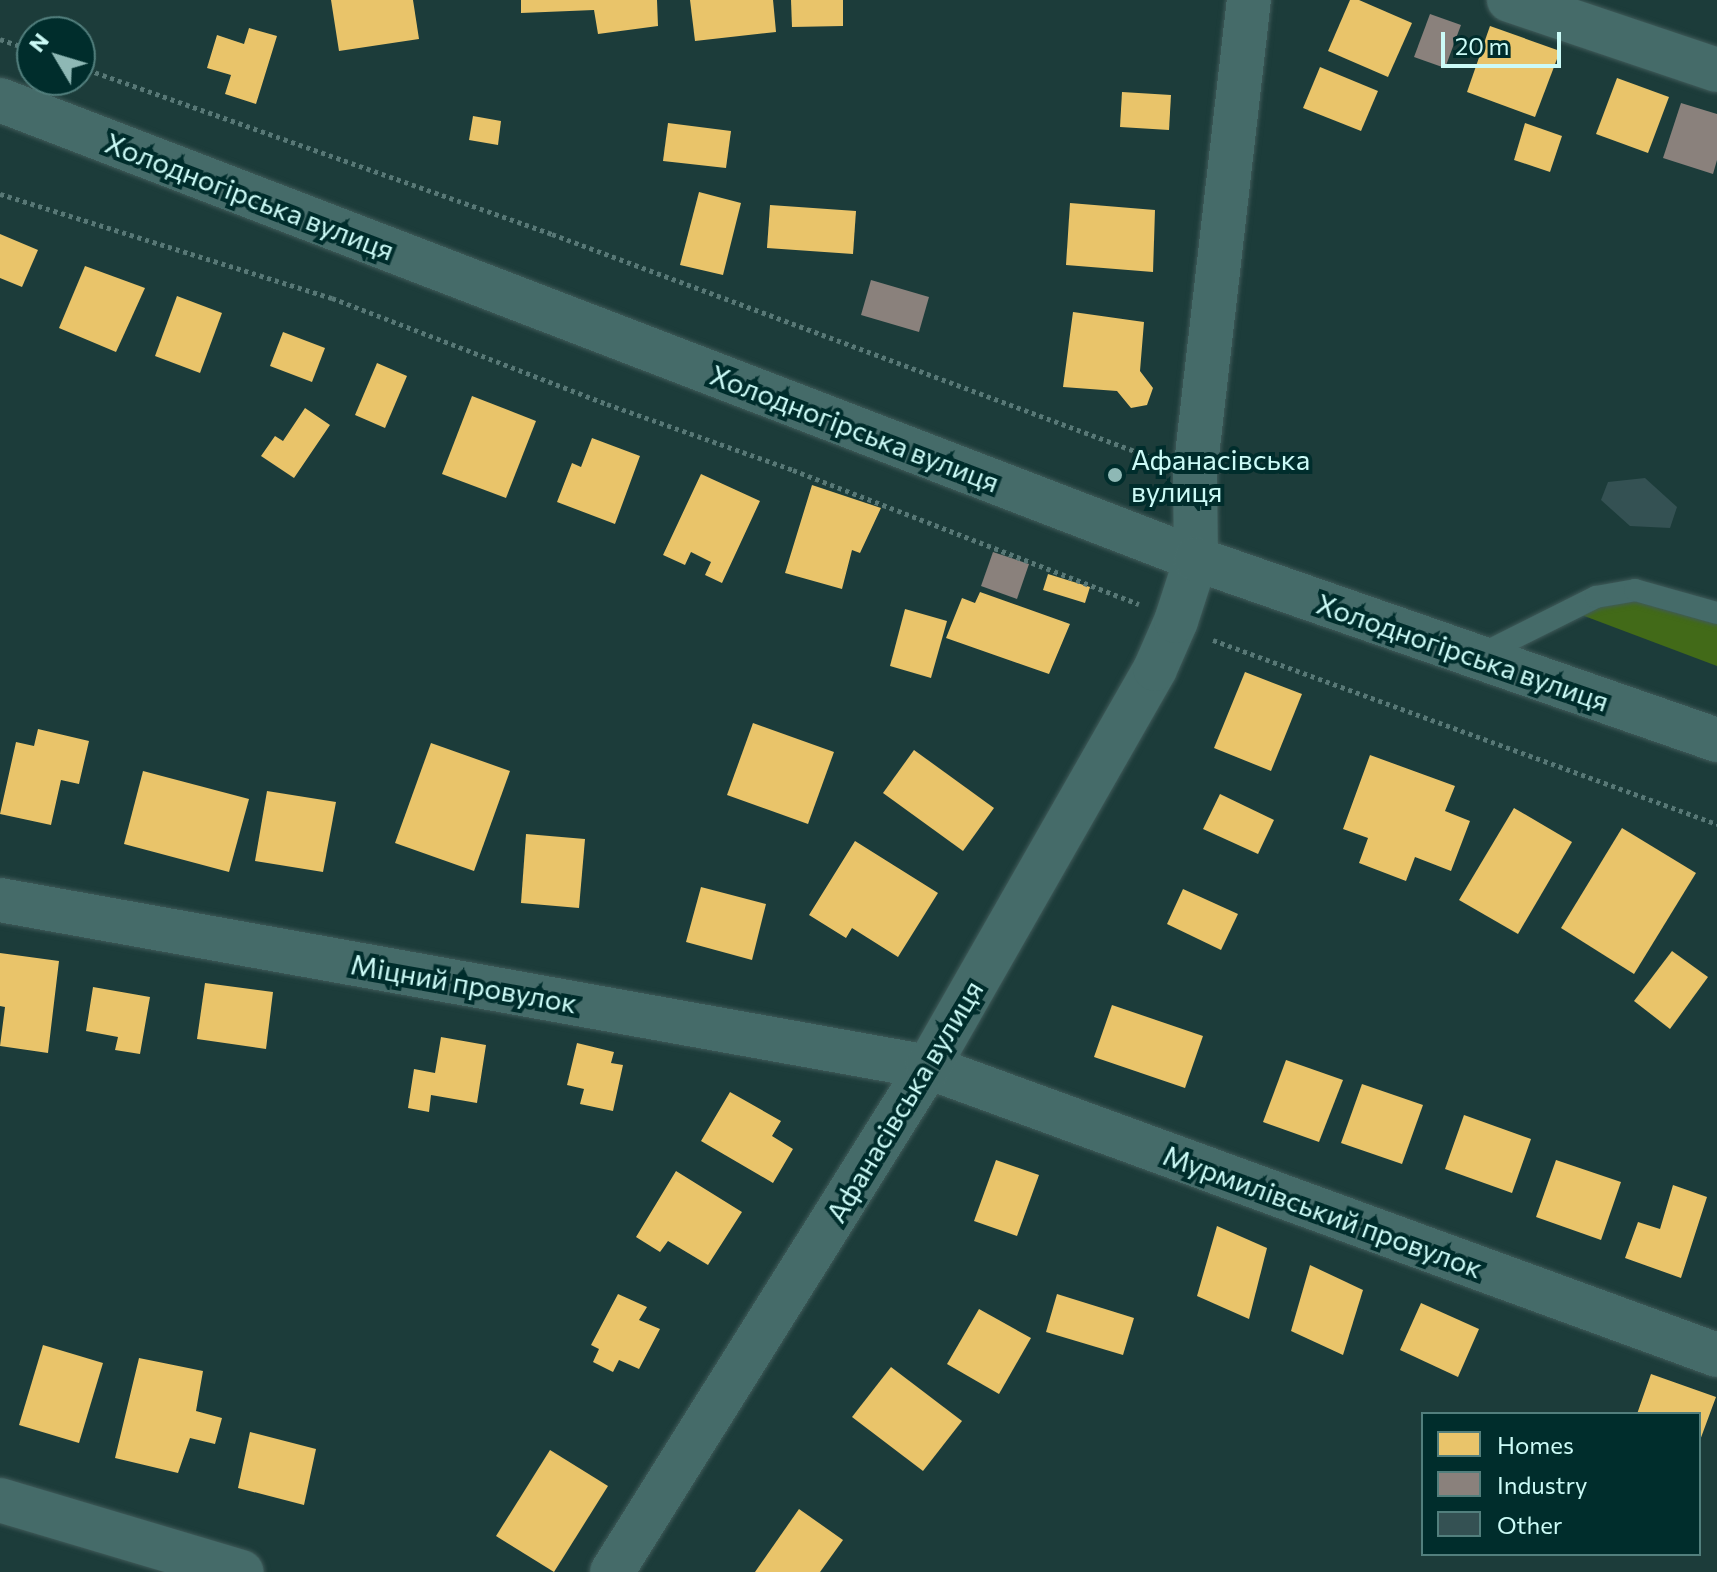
<!DOCTYPE html>
<html>
<head>
<meta charset="utf-8">
<style>
	body { margin:0 }
	#map { position:relative; width:1717px; height:1572px; overflow:hidden; background:#1c3c3a; font-family:Commissioner,sans-serif }
	div>[style] { position:absolute }
	.green>* { inset:0; background:#426a18 }
	.homes>* { inset:0; background:#e9c46a }
	.industry>* { inset:0; background:#8a817c }
	.building>* { inset:0; background:#345153 }
	.path>* { height:5px; margin-top:-2.5px; transform-origin:0; background:repeating-linear-gradient(90deg,#587876 0 4px,transparent 0 8px) }
	.roads { filter:drop-shadow(0 0 2px #405a59) drop-shadow(0 0 2px #405a59) }
	.lane>* { height:22px; margin:-11px; padding:0 11px; transform-origin:11px; border-radius:11px; background:#456b69 }
	.street>* { height:44px; margin:-22px; padding:0 22px; transform-origin:22px; border-radius:22px; background:#456b69 }
	.secondary>* { height:44px; margin:-22px; padding:0 22px; transform-origin:22px; border-radius:22px; background:#456b69 }
	.dots>* { width:22px; height:22px; translate:-50% -50%; box-sizing:border-box; border:4px solid #002d2c; border-radius:50% }
	span { translate:-50% -50%; white-space:nowrap; text-align:center; line-height:1.15; -webkit-text-stroke:8px #002d2c; paint-order:stroke }
	.street-label { font-size:28px; color:#ccfbf7 }
	.poi-label { font-size:28px; color:#ccfbf7 }
	.left { translate:0 -50%; text-align:left }
	.legend { position:absolute; left:1421px; top:1412px; width:280px; height:144px; box-sizing:border-box; background:#002d2c; border:2px solid #527f7d; margin:0; padding:10px 14px; list-style:none; font-size:24px; color:#ccfbf7 }
	.legend li { display:flex; align-items:center; gap:16px; height:40px }
	.legend b { width:40px; border:2px solid #527f7d }
	.north { position:absolute; left:16px; top:16px; width:80px; height:80px; box-sizing:border-box; background:#002d2c; border:2px solid #527f7d; border-radius:50%; rotate:308deg; font-size:22px; font-weight:700; line-height:32px; text-align:center; color:#ccfbf7 }
	.north::after { content:''; display:block; margin:auto; width:28px; height:36px; background:#8eb8b5; clip-path:polygon(50% 0,100% 100%,50% 72%,0 100%) }
	.scale { position:absolute; left:1441px; top:32px; width:120px; height:36px; box-sizing:border-box; border:4px solid #ccfbf7; border-top:0; padding-left:10px; font-size:24px; line-height:28px; white-space:nowrap; color:#ccfbf7; -webkit-text-stroke:6px #002d2c; paint-order:stroke }
</style>
</head>
<body>
<div id="map">
	<div class="green">
		<div style="clip-path:polygon(1638px 592px,1717px 620px,1717px 666px,1579px 614px)"></div>
	</div>
	<div class="homes">
		<div style="clip-path:polygon(331px 0,413px 0,419px 39px,339px 51px)"></div>
		<div style="clip-path:polygon(521px 0,657px 0,658px 26px,598px 34px,594px 10px,521px 13px)"></div>
		<div style="clip-path:polygon(690px 0,773px 0,776px 32px,695px 41px)"></div>
		<div style="clip-path:polygon(791px 0,843px 0,843px 26px,792px 27px)"></div>
		<div style="clip-path:polygon(1350px 0,1359px 0,1412px 23px,1388px 77px,1328px 51px)"></div>
		<div style="clip-path:polygon(1490px 26px,1560px 51px,1535px 117px,1467px 92px)"></div>
		<div style="clip-path:polygon(249px 28px,277px 36px,256px 104px,225px 94px,231px 75px,207px 68px,217px 35px,244px 44px)"></div>
		<div style="clip-path:polygon(1320px 67px,1378px 91px,1361px 131px,1303px 108px)"></div>
		<div style="clip-path:polygon(1617px 78px,1669px 97px,1648px 153px,1596px 134px)"></div>
		<div style="clip-path:polygon(1122px 92px,1171px 95px,1169px 130px,1120px 127px)"></div>
		<div style="clip-path:polygon(473px 116px,501px 121px,498px 145px,469px 140px)"></div>
		<div style="clip-path:polygon(668px 123px,731px 131px,726px 168px,663px 161px)"></div>
		<div style="clip-path:polygon(1525px 123px,1562px 136px,1550px 172px,1514px 160px)"></div>
		<div style="clip-path:polygon(699px 192px,741px 203px,723px 275px,680px 265px)"></div>
		<div style="clip-path:polygon(1070px 203px,1155px 210px,1153px 272px,1066px 265px)"></div>
		<div style="clip-path:polygon(770px 205px,856px 211px,853px 254px,767px 248px)"></div>
		<div style="clip-path:polygon(0 234px,38px 250px,22px 287px,0 278px)"></div>
		<div style="clip-path:polygon(85px 266px,145px 288px,116px 352px,59px 328px)"></div>
		<div style="clip-path:polygon(177px 296px,222px 313px,200px 373px,155px 356px)"></div>
		<div style="clip-path:polygon(1073px 312px,1144px 322px,1140px 371px,1153px 388px,1147px 405px,1131px 408px,1117px 391px,1063px 387px)"></div>
		<div style="clip-path:polygon(283px 332px,325px 348px,312px 382px,270px 366px)"></div>
		<div style="clip-path:polygon(377px 363px,407px 376px,385px 428px,355px 415px)"></div>
		<div style="clip-path:polygon(472px 396px,536px 421px,506px 498px,442px 474px)"></div>
		<div style="clip-path:polygon(305px 408px,330px 425px,294px 478px,261px 456px,275px 436px,283px 441px)"></div>
		<div style="clip-path:polygon(592px 438px,640px 456px,615px 524px,557px 502px,572px 463px,581px 467px)"></div>
		<div style="clip-path:polygon(701px 474px,760px 501px,722px 583px,705px 575px,711px 562px,691px 552px,685px 565px,663px 555px)"></div>
		<div style="clip-path:polygon(812px 485px,881px 508px,860px 553px,852px 550px,842px 589px,785px 573px)"></div>
		<div style="clip-path:polygon(1048px 574px,1090px 587px,1085px 603px,1043px 590px)"></div>
		<div style="clip-path:polygon(980px 592px,1070px 624px,1049px 674px,946px 638px,962px 598px,975px 603px)"></div>
		<div style="clip-path:polygon(905px 609px,947px 621px,931px 678px,890px 666px)"></div>
		<div style="clip-path:polygon(1245px 672px,1302px 694px,1271px 771px,1214px 748px)"></div>
		<div style="clip-path:polygon(753px 723px,834px 752px,808px 824px,727px 795px)"></div>
		<div style="clip-path:polygon(38px 729px,89px 741px,79px 784px,61px 780px,51px 825px,0 814px,16px 742px,34px 746px)"></div>
		<div style="clip-path:polygon(431px 743px,510px 771px,474px 871px,395px 843px)"></div>
		<div style="clip-path:polygon(914px 750px,994px 808px,963px 851px,883px 793px)"></div>
		<div style="clip-path:polygon(1370px 755px,1455px 786px,1445px 811px,1470px 821px,1451px 871px,1415px 857px,1406px 881px,1359px 863px,1368px 838px,1343px 829px)"></div>
		<div style="clip-path:polygon(143px 771px,249px 799px,229px 872px,124px 844px)"></div>
		<div style="clip-path:polygon(267px 791px,336px 802px,323px 872px,255px 861px)"></div>
		<div style="clip-path:polygon(1220px 794px,1274px 820px,1258px 854px,1203px 829px)"></div>
		<div style="clip-path:polygon(1514px 808px,1572px 842px,1518px 934px,1459px 900px)"></div>
		<div style="clip-path:polygon(1622px 828px,1696px 873px,1634px 974px,1561px 928px)"></div>
		<div style="clip-path:polygon(526px 834px,585px 839px,579px 908px,521px 903px)"></div>
		<div style="clip-path:polygon(855px 841px,938px 893px,898px 957px,852px 928px,846px 938px,809px 915px)"></div>
		<div style="clip-path:polygon(701px 887px,766px 904px,752px 960px,686px 942px)"></div>
		<div style="clip-path:polygon(1183px 889px,1238px 914px,1221px 950px,1167px 924px)"></div>
		<div style="clip-path:polygon(1672px 951px,1708px 977px,1670px 1029px,1634px 1001px)"></div>
		<div style="clip-path:polygon(0 953px,59px 961px,48px 1053px,0 1046px,5px 1007px,0 1006px)"></div>
		<div style="clip-path:polygon(205px 983px,273px 992px,266px 1049px,197px 1039px)"></div>
		<div style="clip-path:polygon(93px 987px,150px 997px,140px 1054px,115px 1050px,118px 1037px,86px 1031px)"></div>
		<div style="clip-path:polygon(1112px 1005px,1203px 1036px,1185px 1088px,1094px 1057px)"></div>
		<div style="clip-path:polygon(441px 1037px,486px 1045px,477px 1103px,431px 1095px,429px 1112px,408px 1108px,414px 1069px,435px 1073px)"></div>
		<div style="clip-path:polygon(577px 1043px,614px 1052px,611px 1063px,623px 1065px,613px 1111px,580px 1104px,584px 1089px,567px 1085px)"></div>
		<div style="clip-path:polygon(1286px 1060px,1343px 1080px,1319px 1142px,1263px 1122px)"></div>
		<div style="clip-path:polygon(1362px 1084px,1423px 1105px,1402px 1164px,1341px 1143px)"></div>
		<div style="clip-path:polygon(730px 1092px,781px 1121px,772px 1136px,793px 1149px,773px 1183px,701px 1141px)"></div>
		<div style="clip-path:polygon(1464px 1115px,1531px 1139px,1512px 1193px,1445px 1169px)"></div>
		<div style="clip-path:polygon(996px 1160px,1039px 1175px,1017px 1236px,974px 1221px)"></div>
		<div style="clip-path:polygon(1556px 1160px,1621px 1182px,1601px 1240px,1536px 1217px)"></div>
		<div style="clip-path:polygon(676px 1171px,742px 1212px,708px 1265px,668px 1241px,660px 1252px,636px 1237px)"></div>
		<div style="clip-path:polygon(1673px 1185px,1707px 1197px,1681px 1278px,1625px 1258px,1638px 1222px,1660px 1229px)"></div>
		<div style="clip-path:polygon(1217px 1226px,1267px 1248px,1249px 1319px,1197px 1296px)"></div>
		<div style="clip-path:polygon(1310px 1265px,1363px 1290px,1343px 1355px,1291px 1331px)"></div>
		<div style="clip-path:polygon(618px 1294px,647px 1307px,639px 1320px,660px 1329px,639px 1369px,619px 1360px,613px 1372px,593px 1362px,599px 1349px,591px 1345px)"></div>
		<div style="clip-path:polygon(1057px 1294px,1134px 1318px,1123px 1355px,1046px 1332px)"></div>
		<div style="clip-path:polygon(1421px 1303px,1479px 1329px,1458px 1377px,1400px 1350px)"></div>
		<div style="clip-path:polygon(979px 1309px,1031px 1338px,999px 1394px,947px 1364px)"></div>
		<div style="clip-path:polygon(43px 1345px,103px 1363px,79px 1443px,19px 1425px)"></div>
		<div style="clip-path:polygon(139px 1358px,203px 1371px,196px 1411px,222px 1418px,215px 1444px,190px 1438px,178px 1473px,115px 1458px)"></div>
		<div style="clip-path:polygon(891px 1367px,962px 1421px,923px 1471px,852px 1417px)"></div>
		<div style="clip-path:polygon(1651px 1374px,1716px 1397px,1699px 1443px,1699px 1414px,1637px 1414px)"></div>
		<div style="clip-path:polygon(250px 1432px,316px 1449px,304px 1505px,238px 1488px)"></div>
		<div style="clip-path:polygon(550px 1450px,608px 1486px,554px 1572px,496px 1536px)"></div>
		<div style="clip-path:polygon(799px 1509px,843px 1540px,820px 1572px,755px 1572px)"></div>
	</div>
	<div class="industry">
		<div style="clip-path:polygon(1430px 14px,1461px 25px,1445px 68px,1414px 57px)"></div>
		<div style="clip-path:polygon(1681px 103px,1717px 114px,1717px 160px,1713px 174px,1663px 158px)"></div>
		<div style="clip-path:polygon(871px 280px,929px 297px,919px 332px,861px 315px)"></div>
		<div style="clip-path:polygon(993px 552px,1029px 564px,1017px 599px,981px 586px)"></div>
	</div>
	<div class="building">
		<div style="clip-path:polygon(1645px 478px,1677px 507px,1670px 528px,1630px 526px,1601px 500px,1608px 482px)"></div>
	</div>
	<div class="path">
		<div style="left:0;top:39px;width:34px;rotate:19deg"></div>
		<div style="left:80px;top:67px;width:501px;rotate:19.48deg"></div>
		<div style="left:552px;top:234px;width:645px;rotate:20.43deg"></div>
		<div style="left:0;top:194px;width:348px;rotate:17.4deg"></div>
		<div style="left:332px;top:298px;width:295px;rotate:21.1deg"></div>
		<div style="left:607px;top:404px;width:197px;rotate:19.5deg"></div>
		<div style="left:793px;top:470px;width:371px;rotate:21.2deg"></div>
		<div style="left:1213px;top:640px;width:537px;rotate:20.06deg"></div>
	</div>
	<div class="roads">
		<div class="lane">
			<div style="left:1480px;top:655px;width:130px;rotate:-26.6deg"></div>
			<div style="left:1596px;top:597px;width:40px;rotate:-10deg"></div>
			<div style="left:1635px;top:590px;width:85px;rotate:15.7deg"></div>
		</div>
		<div class="street">
			<div style="left:1509px;top:0;width:219px;rotate:18.6deg"></div>
			<div style="left:0;top:900px;width:943px;rotate:10.2deg"></div>
			<div style="left:928px;top:1067px;width:840px;rotate:20.05deg"></div>
			<div style="left:0;top:1500px;width:252px;rotate:16.6deg"></div>
			<div style="left:612px;top:1572px;width:596px;rotate:-57.96deg"></div>
			<div style="left:928px;top:1067px;width:458px;rotate:-60.3deg"></div>
			<div style="left:1155px;top:669px;width:52px;rotate:-66.4deg"></div>
			<div style="left:1176px;top:621px;width:65px;rotate:-72.1deg"></div>
			<div style="left:1196px;top:559px;width:86px;rotate:-90.7deg"></div>
			<div style="left:1195px;top:473px;width:476px;rotate:-83.5deg"></div>
		</div>
		<div class="secondary">
			<div style="left:0;top:100px;width:1281px;rotate:21deg"></div>
			<div style="left:1196px;top:559px;width:552px;rotate:19.16deg"></div>
		</div>
	</div>
	<div class="dots">
		<div style="left:1115px;top:475px;background:#8eb8b5"></div>
	</div>
	<div class="street-label">
		<span style="left:250px;top:196px;rotate:21deg">Холодногірська вулиця</span>
		<span style="left:855px;top:428px;rotate:21deg">Холодногірська вулиця</span>
		<span style="left:1463px;top:652px;rotate:19deg">Холодногірська вулиця</span>
		<span style="left:464px;top:983px;rotate:10deg">Міцний провулок</span>
		<span style="left:904px;top:1101px;rotate:-59deg">Афанасівська вулиця</span>
		<span style="left:1323px;top:1211px;rotate:20deg">Мурмилівський провулок</span>
	</div>
	<div class="poi-label">
		<span class="left" style="left:1131px;top:475px">Афанасівська<br>вулиця</span>
	</div>
	<ul class="legend">
	<li><b style="height:22px;background:#e9c46a"></b>Homes</li>
	<li><b style="height:22px;background:#8a817c"></b>Industry</li>
	<li><b style="height:22px;background:#345153"></b>Other</li>
	</ul>
	<div class="north">N</div>
	<div class="scale">20 m</div>
</div>
</body>
</html>
